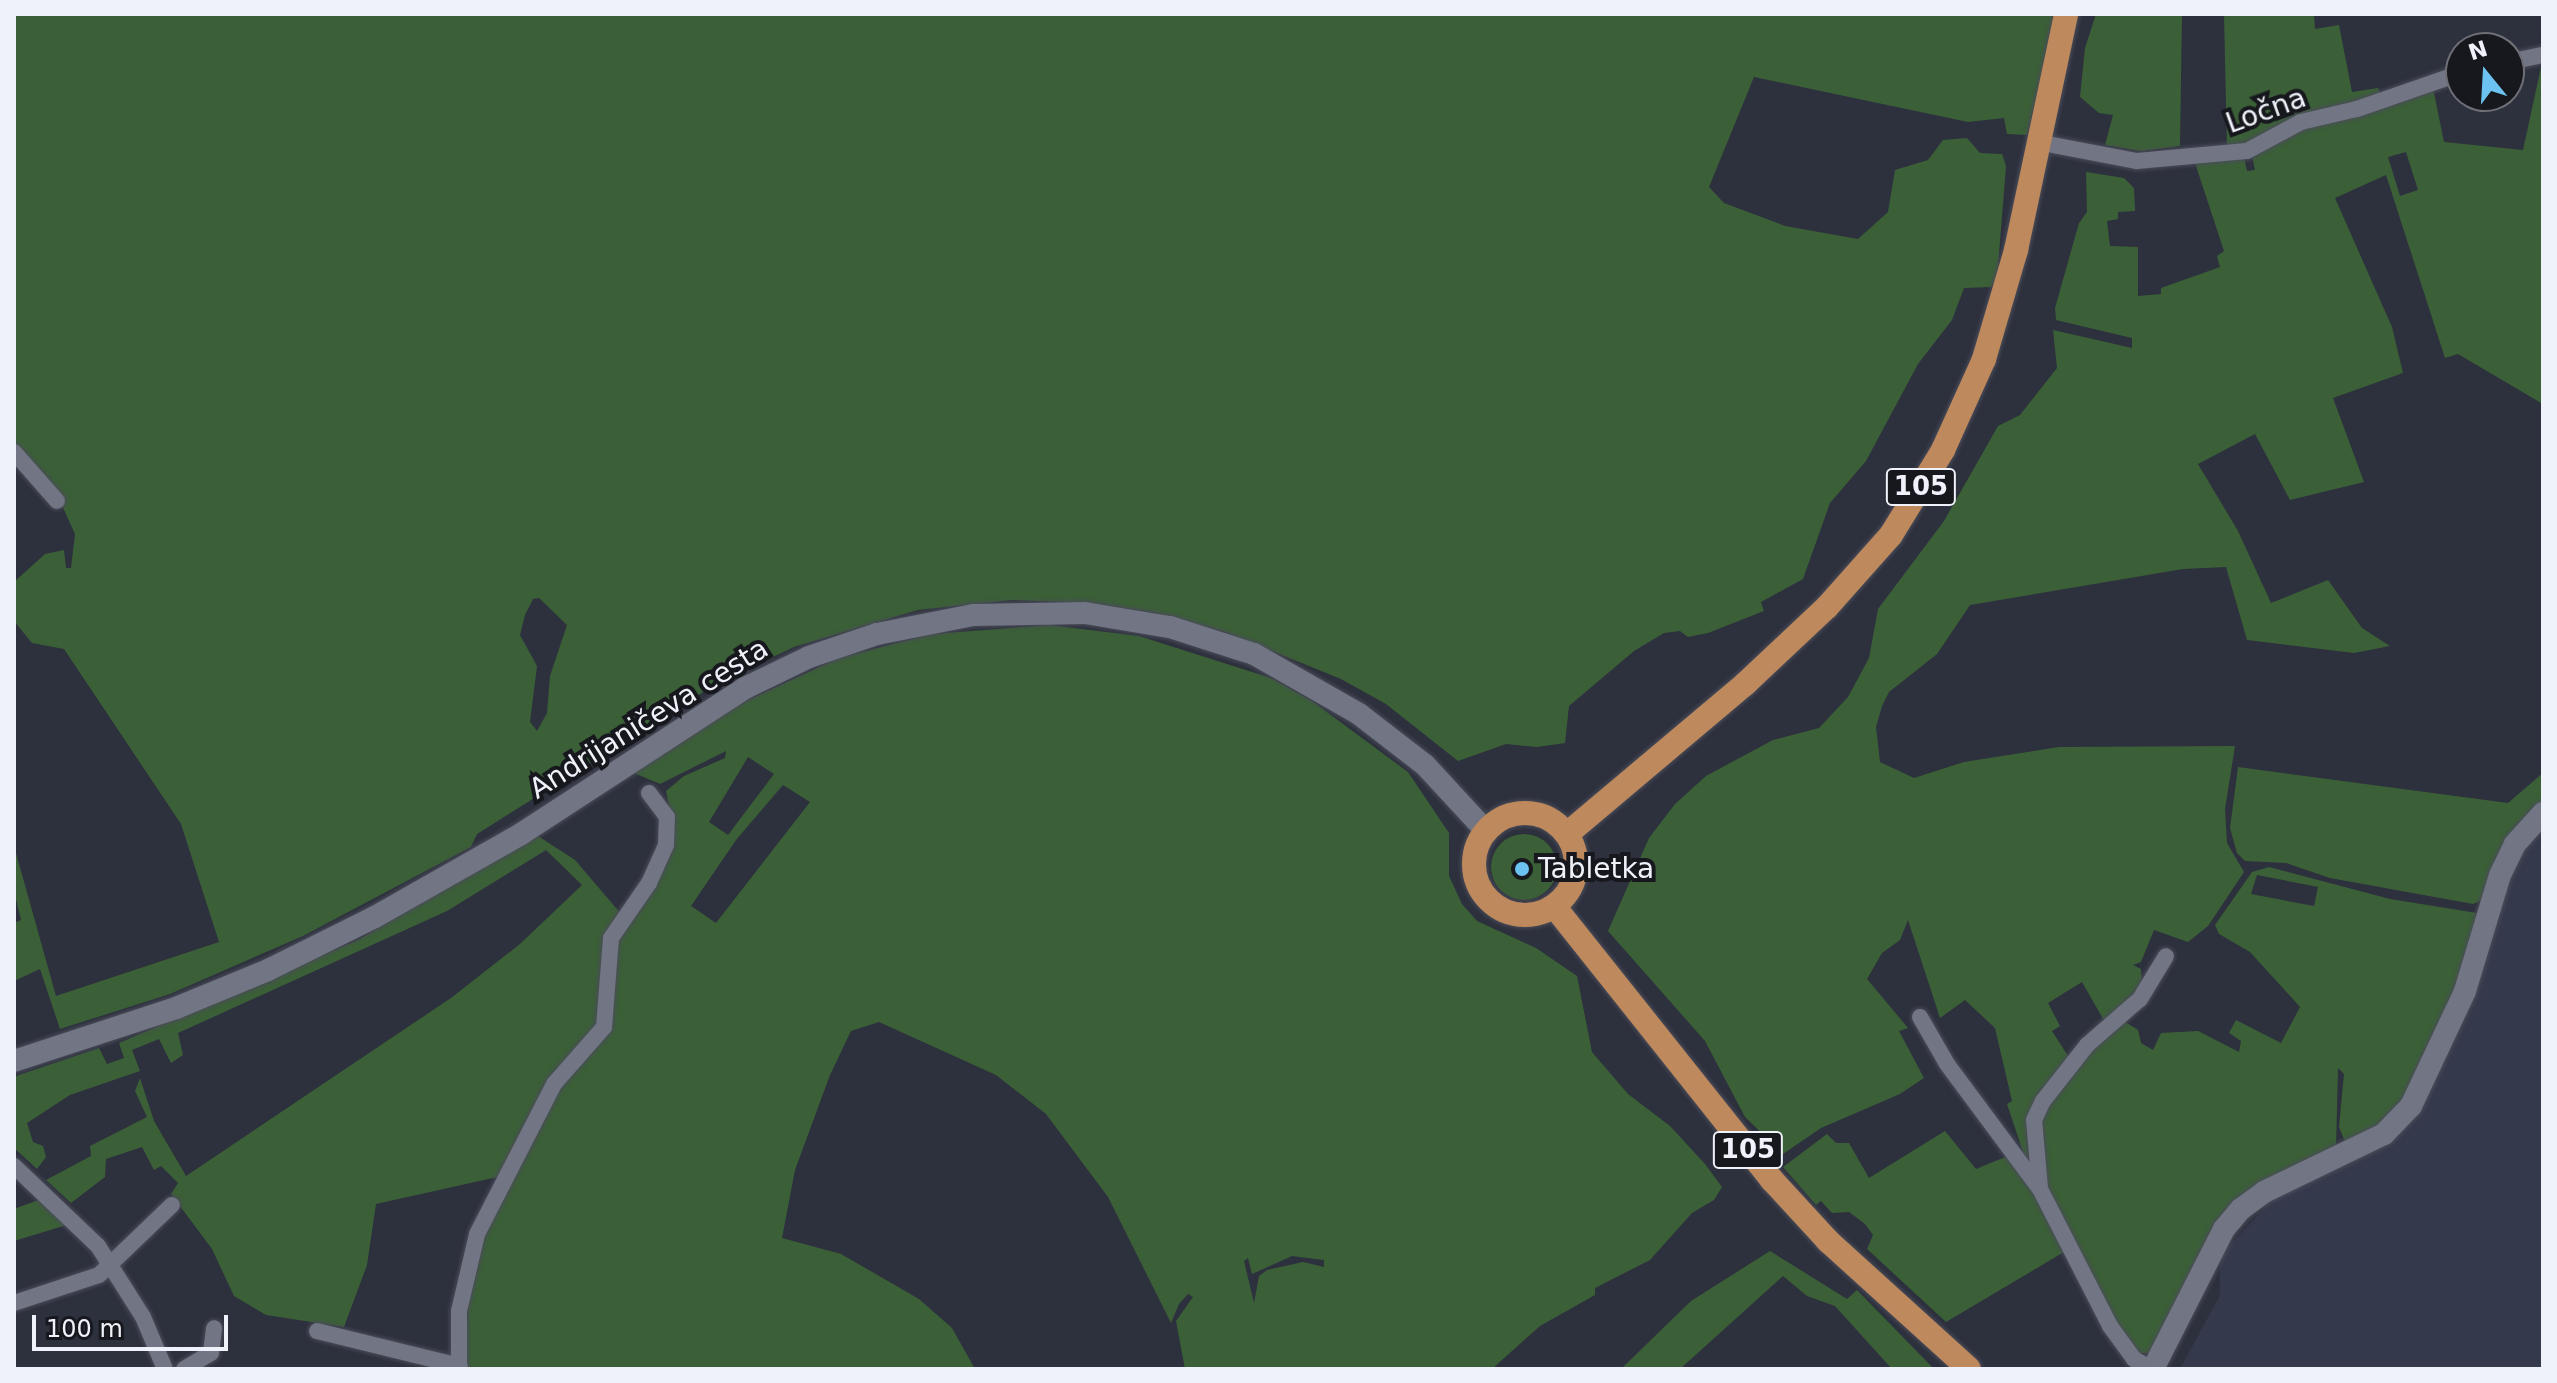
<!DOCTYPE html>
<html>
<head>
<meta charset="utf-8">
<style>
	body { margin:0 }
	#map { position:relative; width:2557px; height:1383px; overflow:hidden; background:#2d303d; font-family:"DejaVu Sans",sans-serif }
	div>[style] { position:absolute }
	.built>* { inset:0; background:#35394c }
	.green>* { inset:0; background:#3b6037 }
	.round { border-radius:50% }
	.roads { filter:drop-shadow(0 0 2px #4a4c58) drop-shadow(0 0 2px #4a4c58) }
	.street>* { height:16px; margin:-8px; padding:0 8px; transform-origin:8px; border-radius:8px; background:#717584 }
	.secondary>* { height:22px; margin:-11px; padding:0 11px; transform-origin:11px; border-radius:11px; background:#717584 }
	.primary>* { height:24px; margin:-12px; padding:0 12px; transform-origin:12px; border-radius:12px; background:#be895c }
	.primary>.ring { margin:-12px; padding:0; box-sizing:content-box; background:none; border:24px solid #be895c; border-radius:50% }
	.dots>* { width:22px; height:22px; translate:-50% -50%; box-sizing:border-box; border:4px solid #17181e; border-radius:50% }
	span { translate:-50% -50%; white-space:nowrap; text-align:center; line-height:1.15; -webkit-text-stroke:8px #17181e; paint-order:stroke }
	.shield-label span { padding:2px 6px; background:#17181e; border:2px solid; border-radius:6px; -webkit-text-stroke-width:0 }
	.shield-label { font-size:26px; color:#f0f2fb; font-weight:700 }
	.street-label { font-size:28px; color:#f0f2fb }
	.poi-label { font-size:28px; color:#f0f2fb }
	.left { translate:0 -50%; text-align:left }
	.frame { position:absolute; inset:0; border:16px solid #f0f2fb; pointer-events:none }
	.north { position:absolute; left:2445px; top:32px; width:80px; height:80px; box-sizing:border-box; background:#17181e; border:2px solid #6e6f76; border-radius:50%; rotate:342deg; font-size:22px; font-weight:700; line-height:32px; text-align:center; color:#f0f2fb }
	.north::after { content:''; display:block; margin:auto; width:28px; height:36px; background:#6cc3f2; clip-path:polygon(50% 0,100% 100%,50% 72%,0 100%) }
	.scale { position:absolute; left:32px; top:1315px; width:196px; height:36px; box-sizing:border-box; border:4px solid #f0f2fb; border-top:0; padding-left:10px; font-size:24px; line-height:28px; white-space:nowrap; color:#f0f2fb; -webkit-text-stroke:6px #17181e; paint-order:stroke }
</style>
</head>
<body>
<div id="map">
	<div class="built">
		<div style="clip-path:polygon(2543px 823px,2543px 1369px,2180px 1369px,2220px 1295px,2220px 1263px,2227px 1248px,2277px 1195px,2356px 1153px,2511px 868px)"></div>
	</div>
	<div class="green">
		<div style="clip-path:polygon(evenodd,14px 14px,2056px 14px,2027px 135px,2007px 134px,2004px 118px,1968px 122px,1754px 77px,1709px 187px,1724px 203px,1785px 226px,1858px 239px,1888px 212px,1895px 170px,1928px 160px,1943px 140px,1967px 138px,1980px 153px,2002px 154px,2006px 166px,1997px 279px,1991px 287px,1964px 288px,1952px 320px,1918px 364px,1866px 461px,1830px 503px,1803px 579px,1761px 602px,1764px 611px,1708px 633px,1688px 637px,1680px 631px,1664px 633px,1634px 651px,1569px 706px,1565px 743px,1537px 747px,1506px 744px,1458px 761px,1386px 704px,1341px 679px,1225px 632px,1157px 613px,1093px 603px,1012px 600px,918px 610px,794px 647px,716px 684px,477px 834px,471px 847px,303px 936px,170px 994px,60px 1029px,40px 969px,14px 981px,14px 923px,21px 920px,14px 891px,14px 846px,56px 996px,219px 942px,181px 824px,64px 649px,32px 643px,14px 621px,14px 582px,45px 554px,64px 550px,66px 568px,71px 568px,75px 534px,60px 501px,14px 445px,14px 14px,539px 598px,567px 625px,550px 676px,547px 713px,537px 731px,530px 722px,537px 666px,520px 635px,525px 615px,533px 599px,539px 598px)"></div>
		<div style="clip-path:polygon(2096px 14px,2182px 14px,2180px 146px,2141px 151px,2105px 145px,2113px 115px,2099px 113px,2080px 97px,2085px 48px)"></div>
		<div style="clip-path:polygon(2224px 14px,2314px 14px,2315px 29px,2339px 25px,2352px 92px,2378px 88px,2381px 96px,2254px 145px,2227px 149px)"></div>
		<div style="clip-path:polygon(evenodd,2543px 58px,2543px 404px,2458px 354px,2445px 358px,2386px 175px,2335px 198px,2392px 327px,2403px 373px,2333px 398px,2364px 482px,2290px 500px,2255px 434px,2198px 464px,2238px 531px,2271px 603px,2328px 580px,2362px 628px,2390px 646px,2354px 653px,2247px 640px,2226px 567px,2183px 569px,1970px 605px,1937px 654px,1889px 692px,1882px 706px,1876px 727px,1880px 762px,1914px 778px,1964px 762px,2059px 747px,2235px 746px,2225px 809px,2227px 843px,2244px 872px,2208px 926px,2188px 942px,2154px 930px,2141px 962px,2133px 965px,2141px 969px,2142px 983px,2106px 1024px,2082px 982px,2048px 1003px,2060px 1026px,2052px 1031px,2070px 1059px,2038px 1099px,2036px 1166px,2028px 1167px,2007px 1104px,2012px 1101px,1995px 1028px,1965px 1000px,1940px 1018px,1908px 920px,1900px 940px,1882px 953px,1867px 979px,1908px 1028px,1899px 1031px,1924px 1078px,1900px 1094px,1821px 1128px,1783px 1154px,1745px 1117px,1705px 1041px,1608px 931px,1649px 838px,1675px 804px,1706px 776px,1773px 740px,1819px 728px,1848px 697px,1869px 658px,1878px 609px,1944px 521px,1998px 426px,2020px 415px,2057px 368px,2053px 330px,2132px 348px,2132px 338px,2056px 320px,2055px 308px,2079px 223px,2087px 212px,2086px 172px,2124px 178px,2134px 188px,2135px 211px,2118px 212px,2118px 219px,2107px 221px,2110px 246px,2138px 247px,2138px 296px,2161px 294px,2161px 288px,2220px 267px,2217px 256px,2224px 251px,2195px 163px,2244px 157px,2247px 171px,2255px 170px,2252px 156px,2285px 133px,2432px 83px,2444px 142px,2523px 150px,2543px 58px,2406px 152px,2418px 190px,2400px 196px,2388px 157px,2406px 152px)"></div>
		<div style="clip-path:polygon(evenodd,1049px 625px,1139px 636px,1271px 678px,1312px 701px,1408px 772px,1449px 833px,1449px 876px,1462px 904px,1477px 921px,1536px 948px,1577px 976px,1592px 1052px,1628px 1094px,1670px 1126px,1705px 1164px,1722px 1187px,1714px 1200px,1692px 1213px,1650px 1260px,1595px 1288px,1595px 1295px,1540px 1326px,1492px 1369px,1185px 1369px,1176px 1321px,1193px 1297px,1188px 1294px,1179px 1304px,1171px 1323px,1108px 1197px,1046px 1114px,996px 1075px,879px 1022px,851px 1031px,830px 1075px,795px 1170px,782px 1238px,841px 1254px,919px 1299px,952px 1328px,975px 1369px,464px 1369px,471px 1265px,537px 1116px,601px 1041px,610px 959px,671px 816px,666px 791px,684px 776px,725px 758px,726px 751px,660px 784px,634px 773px,742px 703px,839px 658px,932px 634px,1049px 625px,748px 757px,774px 774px,728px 835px,709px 822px,748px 757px,1049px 625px,783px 785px,810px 802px,716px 923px,691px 906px,736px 840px,783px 785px,1049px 625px,1292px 1256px,1324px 1260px,1324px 1267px,1303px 1262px,1267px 1270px,1259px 1276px,1254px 1303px,1244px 1261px,1248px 1258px,1252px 1274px,1292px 1256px)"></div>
		<div style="clip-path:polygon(2238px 767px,2508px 803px,2543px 773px,2543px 802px,2522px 823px,2482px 900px,2473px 904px,2330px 878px,2286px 863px,2245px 861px,2237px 853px,2230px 828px)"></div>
		<div class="round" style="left:1491px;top:834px;width:66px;height:66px"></div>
		<div style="clip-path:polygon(538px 836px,575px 860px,622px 915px,601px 956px,603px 1019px,502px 1176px,376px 1204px,367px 1265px,344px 1327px,266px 1315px,234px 1296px,212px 1249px,171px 1194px,178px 1183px,161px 1166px,154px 1170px,142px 1147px,106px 1159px,105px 1177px,71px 1203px,46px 1180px,91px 1156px,90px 1146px,147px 1117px,135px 1091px,140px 1078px,154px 1121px,186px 1176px,451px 998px,520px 944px,582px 885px,546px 850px,447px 911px,178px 1033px,183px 1055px,171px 1063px,159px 1039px,132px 1050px,140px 1071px,70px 1095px,27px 1123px,33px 1142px,43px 1146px,46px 1157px,37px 1169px,14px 1148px,16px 1076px,99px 1048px,107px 1064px,124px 1058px,119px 1043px,358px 940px)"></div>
		<div style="clip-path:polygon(evenodd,2269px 867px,2390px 899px,2477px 913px,2461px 982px,2400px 1113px,2346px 1144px,2339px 1127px,2344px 1074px,2338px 1068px,2336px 1149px,2262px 1186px,2151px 1353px,2135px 1353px,2109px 1318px,2047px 1199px,2038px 1133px,2045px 1103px,2069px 1069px,2122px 1020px,2138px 1030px,2141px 1043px,2153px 1050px,2161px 1033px,2198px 1031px,2239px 1052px,2241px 1041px,2229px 1033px,2236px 1020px,2281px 1043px,2300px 1007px,2250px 952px,2219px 934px,2215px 925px,2252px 872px,2269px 867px,2257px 875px,2318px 887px,2314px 906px,2251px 894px,2257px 875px)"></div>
		<div style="clip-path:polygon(1945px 1131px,1976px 1169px,2005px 1157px,2015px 1164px,2027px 1177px,2064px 1252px,1946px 1322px,1867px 1249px,1873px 1235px,1865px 1224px,1849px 1212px,1832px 1213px,1821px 1201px,1816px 1205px,1783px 1167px,1827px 1134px,1836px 1143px,1849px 1143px,1869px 1178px)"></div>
		<div style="clip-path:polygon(41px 1199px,70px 1224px,14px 1241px,14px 1209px)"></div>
		<div style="clip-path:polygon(1770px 1251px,1847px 1299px,1857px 1290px,1934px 1369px,1892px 1369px,1835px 1306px,1807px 1296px,1783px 1276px,1680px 1369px,1621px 1369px,1691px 1301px)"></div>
	</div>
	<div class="roads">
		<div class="street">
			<div style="left:2509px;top:62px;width:35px;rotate:-12deg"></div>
			<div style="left:2037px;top:142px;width:102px;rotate:10.8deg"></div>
			<div style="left:2137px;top:161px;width:110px;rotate:-5.2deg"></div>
			<div style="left:2247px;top:151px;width:61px;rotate:-28.2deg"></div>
			<div style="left:2301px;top:122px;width:57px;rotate:-13.1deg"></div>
			<div style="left:2357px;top:109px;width:110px;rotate:-19.1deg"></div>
			<div style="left:14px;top:452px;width:65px;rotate:48.7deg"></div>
			<div style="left:1920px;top:1017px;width:54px;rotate:60.1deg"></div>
			<div style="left:1947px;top:1064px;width:156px;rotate:53.4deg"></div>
			<div style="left:2040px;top:1189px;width:154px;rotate:62.9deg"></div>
			<div style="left:2110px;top:1326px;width:41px;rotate:54deg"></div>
			<div style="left:2134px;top:1359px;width:20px;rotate:30deg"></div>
			<div style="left:14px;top:1166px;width:116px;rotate:43.6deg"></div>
			<div style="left:98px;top:1246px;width:84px;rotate:57.6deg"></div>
			<div style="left:143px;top:1317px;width:56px;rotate:67.1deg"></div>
			<div style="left:2040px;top:1188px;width:68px;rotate:-95deg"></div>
			<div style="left:2034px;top:1120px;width:21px;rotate:-65deg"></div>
			<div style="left:2043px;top:1101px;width:71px;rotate:-51.8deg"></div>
			<div style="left:2087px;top:1045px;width:70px;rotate:-41deg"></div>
			<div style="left:2140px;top:999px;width:50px;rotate:-58.8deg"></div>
			<div style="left:14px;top:1303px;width:89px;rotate:-18.2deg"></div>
			<div style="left:99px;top:1275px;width:101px;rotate:-43.8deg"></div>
			<div style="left:317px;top:1331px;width:147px;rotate:13.8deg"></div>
			<div style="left:184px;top:1369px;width:31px;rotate:-31deg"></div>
			<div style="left:211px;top:1353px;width:25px;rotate:-83deg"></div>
			<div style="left:459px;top:1369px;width:58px;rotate:-90deg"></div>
			<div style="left:459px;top:1311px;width:79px;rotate:-76.8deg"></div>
			<div style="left:477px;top:1234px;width:169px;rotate:-62.8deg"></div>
			<div style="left:554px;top:1084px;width:76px;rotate:-48.7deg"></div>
			<div style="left:604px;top:1027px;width:89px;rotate:-85.5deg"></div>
			<div style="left:611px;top:938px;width:67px;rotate:-55.4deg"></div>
			<div style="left:649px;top:883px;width:42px;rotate:-65.9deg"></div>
			<div style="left:666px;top:845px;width:28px;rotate:-88deg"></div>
			<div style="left:667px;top:817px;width:30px;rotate:-127deg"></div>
		</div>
		<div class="secondary">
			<div style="left:14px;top:1061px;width:170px;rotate:-18.1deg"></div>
			<div style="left:176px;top:1008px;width:100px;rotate:-22.4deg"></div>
			<div style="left:268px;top:970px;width:119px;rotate:-26.4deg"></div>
			<div style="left:375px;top:917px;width:168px;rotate:-29.6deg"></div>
			<div style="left:521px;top:834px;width:267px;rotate:-33.1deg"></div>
			<div style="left:745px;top:688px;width:71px;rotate:-25.8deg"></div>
			<div style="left:809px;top:657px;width:72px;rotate:-18.7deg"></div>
			<div style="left:877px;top:634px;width:98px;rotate:-11.2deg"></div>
			<div style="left:973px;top:615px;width:112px;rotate:-1deg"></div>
			<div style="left:1085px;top:613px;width:86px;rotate:9.4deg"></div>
			<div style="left:1170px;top:627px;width:88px;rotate:17.8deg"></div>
			<div style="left:1254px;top:654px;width:121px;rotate:29.7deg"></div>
			<div style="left:1359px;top:714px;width:83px;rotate:37.7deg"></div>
			<div style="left:1425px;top:765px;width:90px;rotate:47.3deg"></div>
			<div style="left:2153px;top:1369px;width:157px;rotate:-63.1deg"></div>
			<div style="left:2224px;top:1229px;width:26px;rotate:-50deg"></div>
			<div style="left:2241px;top:1209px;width:29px;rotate:-36deg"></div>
			<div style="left:2264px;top:1192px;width:133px;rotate:-25.8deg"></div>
			<div style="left:2384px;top:1134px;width:39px;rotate:-46deg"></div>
			<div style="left:2411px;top:1106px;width:127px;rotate:-64.8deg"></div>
			<div style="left:2465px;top:991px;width:121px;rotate:-73.2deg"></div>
			<div style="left:2500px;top:875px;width:34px;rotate:-64deg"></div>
			<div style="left:2515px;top:844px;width:42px;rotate:-47.9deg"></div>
		</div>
		<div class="primary">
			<div class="ring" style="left:1474px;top:813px;width:78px;height:78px"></div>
			<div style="left:1567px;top:834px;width:233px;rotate:-40.1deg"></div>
			<div style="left:1745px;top:684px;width:112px;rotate:-43.2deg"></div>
			<div style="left:1827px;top:607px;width:96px;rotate:-48.4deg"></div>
			<div style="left:1891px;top:535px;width:100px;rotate:-58.5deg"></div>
			<div style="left:1943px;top:450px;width:100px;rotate:-65.7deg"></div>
			<div style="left:1984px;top:359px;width:114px;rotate:-73.6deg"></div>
			<div style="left:2016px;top:250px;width:241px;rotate:-78deg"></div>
			<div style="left:1554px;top:906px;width:350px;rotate:51.5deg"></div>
			<div style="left:1772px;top:1180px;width:83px;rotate:47.4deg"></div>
			<div style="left:1828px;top:1241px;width:190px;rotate:42.2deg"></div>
		</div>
	</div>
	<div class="dots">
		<div style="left:1522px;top:869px;background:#6cc3f2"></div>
	</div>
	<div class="shield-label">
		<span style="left:1921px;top:487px">105</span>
		<span style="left:1748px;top:1150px">105</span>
	</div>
	<div class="street-label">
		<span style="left:2266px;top:111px;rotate:-20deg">Ločna</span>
		<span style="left:649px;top:719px;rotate:-32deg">Andrijaničeva cesta</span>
	</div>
	<div class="poi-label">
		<span class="left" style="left:1538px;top:869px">Tabletka</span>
	</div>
	<div class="frame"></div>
	<div class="north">N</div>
	<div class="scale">100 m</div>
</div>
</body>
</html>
